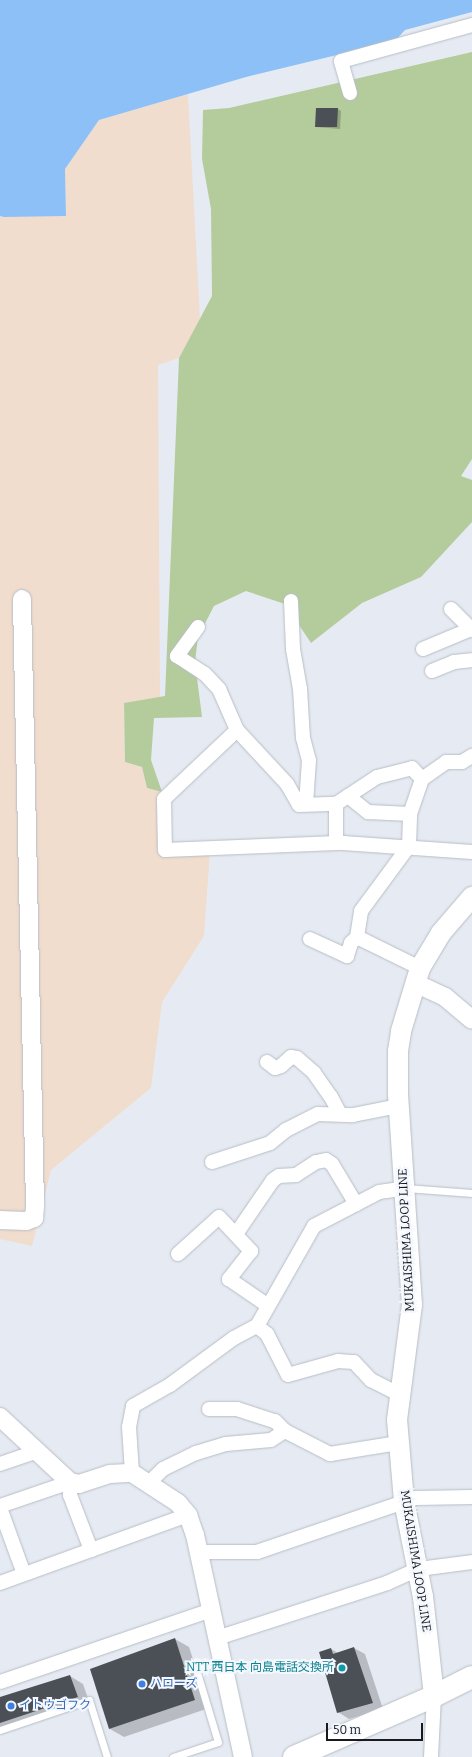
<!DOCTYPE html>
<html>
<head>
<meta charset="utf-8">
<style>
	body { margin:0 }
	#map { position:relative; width:472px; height:1757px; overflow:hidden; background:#e6ebf3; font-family:Bitter,"Noto Sans JP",serif }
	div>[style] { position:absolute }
	.industrial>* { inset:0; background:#f1ddce }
	.green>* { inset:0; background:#b4cc9c }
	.water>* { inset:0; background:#8cc0f6 }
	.shadow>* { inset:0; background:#0003 }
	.building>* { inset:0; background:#4b5056 }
	.roads { filter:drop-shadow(0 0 1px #b8bdc5) drop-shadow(0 0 1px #b8bdc5) }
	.service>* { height:7px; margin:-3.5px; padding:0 3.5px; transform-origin:3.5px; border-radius:3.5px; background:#fff }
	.minor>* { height:14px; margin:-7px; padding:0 7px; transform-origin:7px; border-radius:7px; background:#fff }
	.tertiary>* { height:18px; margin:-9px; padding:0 9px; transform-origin:9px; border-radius:9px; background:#fff }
	.secondary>* { height:20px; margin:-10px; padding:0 10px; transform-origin:10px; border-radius:10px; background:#fff }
	.trunk>* { height:22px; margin:-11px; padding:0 11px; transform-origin:11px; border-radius:11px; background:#fff }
	.dots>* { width:11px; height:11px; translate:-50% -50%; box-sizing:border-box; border:2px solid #f4f8fe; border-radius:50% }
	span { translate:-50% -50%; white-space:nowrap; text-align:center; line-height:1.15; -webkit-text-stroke:4px #f4f8fe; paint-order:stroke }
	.street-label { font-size:12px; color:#181a1d }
	.culture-label { font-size:12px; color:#0d838f }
	.right { translate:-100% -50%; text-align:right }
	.shop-label { font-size:12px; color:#366cbe }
	.left { translate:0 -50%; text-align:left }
	.scale { position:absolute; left:326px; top:1723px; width:97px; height:18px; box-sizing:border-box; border:2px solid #181a1d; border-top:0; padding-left:5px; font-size:12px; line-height:14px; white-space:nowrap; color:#181a1d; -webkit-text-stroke:3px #f4f8fe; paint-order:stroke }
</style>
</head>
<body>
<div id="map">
	<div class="industrial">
		<div style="clip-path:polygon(188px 94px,200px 319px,179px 358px,158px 365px,160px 697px,124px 704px,125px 762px,142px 767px,147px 788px,162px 792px,163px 852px,210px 852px,204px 936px,162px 1002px,151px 1088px,51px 1170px,32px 1246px,0 1239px,0 216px,66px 216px,65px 169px,99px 120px)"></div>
	</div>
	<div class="green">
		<div style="clip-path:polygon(472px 52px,472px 459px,461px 476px,472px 480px,472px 522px,421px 577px,362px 603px,311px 643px,285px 604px,246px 591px,214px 606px,198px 637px,195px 662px,202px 717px,154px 718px,151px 760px,162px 792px,147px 788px,142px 767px,125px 762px,124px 703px,165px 696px,179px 358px,212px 296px,211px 209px,202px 159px,203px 110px,229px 108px)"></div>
	</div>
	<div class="water">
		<div style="clip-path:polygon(0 0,472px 0,472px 12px,405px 30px,395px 41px,246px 77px,99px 120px,65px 169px,66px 216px,4px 217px,0 216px)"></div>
	</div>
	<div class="shadow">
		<div style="clip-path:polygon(338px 109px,341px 111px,340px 129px,316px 127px)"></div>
		<div style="clip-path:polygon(175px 1639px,189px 1647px,209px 1708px,124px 1737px,110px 1729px,91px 1670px)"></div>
		<div style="clip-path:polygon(354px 1648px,365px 1654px,383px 1709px,349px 1719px,338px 1712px,331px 1649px,338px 1653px)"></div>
		<div style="clip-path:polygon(70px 1676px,83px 1684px,90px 1704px,0 1734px,0 1699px)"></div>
	</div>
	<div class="building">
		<div style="clip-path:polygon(316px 108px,338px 108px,337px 127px,315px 127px)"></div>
		<div style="clip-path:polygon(175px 1638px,195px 1700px,109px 1729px,90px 1669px)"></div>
		<div style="clip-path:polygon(354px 1647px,373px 1703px,337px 1713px,319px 1652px,331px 1648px,333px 1654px)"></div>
		<div style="clip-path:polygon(70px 1675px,78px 1697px,0 1723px,0 1697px)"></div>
	</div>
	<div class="roads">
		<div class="service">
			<div style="left:406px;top:1188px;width:66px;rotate:4.3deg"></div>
			<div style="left:0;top:1730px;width:94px;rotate:-18.6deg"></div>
			<div style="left:89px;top:1700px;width:60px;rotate:72.5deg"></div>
			<div style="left:173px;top:1757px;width:47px;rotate:-18.4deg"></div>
			<div style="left:218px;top:1742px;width:76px;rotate:-106.8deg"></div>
			<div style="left:196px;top:1669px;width:27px;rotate:-17deg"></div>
		</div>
		<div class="minor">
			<div style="left:350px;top:93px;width:33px;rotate:-106deg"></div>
			<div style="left:341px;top:61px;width:136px;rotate:-15.4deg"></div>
			<div style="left:291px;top:601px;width:48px;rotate:87.6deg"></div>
			<div style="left:293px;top:649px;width:41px;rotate:80.1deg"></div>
			<div style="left:300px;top:689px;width:49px;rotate:86.5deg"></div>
			<div style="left:303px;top:738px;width:23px;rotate:75deg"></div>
			<div style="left:309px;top:760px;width:44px;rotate:93.9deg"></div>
			<div style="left:451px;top:609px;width:30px;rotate:45deg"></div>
			<div style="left:198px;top:627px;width:36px;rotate:126deg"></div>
			<div style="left:177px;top:656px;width:33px;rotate:33deg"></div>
			<div style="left:205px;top:674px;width:21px;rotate:47deg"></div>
			<div style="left:219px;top:689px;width:45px;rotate:66.3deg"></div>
			<div style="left:237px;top:730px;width:74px;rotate:47.2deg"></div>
			<div style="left:287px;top:784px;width:24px;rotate:60deg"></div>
			<div style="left:299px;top:805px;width:37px;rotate:-2deg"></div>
			<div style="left:336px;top:804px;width:39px;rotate:90deg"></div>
			<div style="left:423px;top:649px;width:52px;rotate:-22.6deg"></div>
			<div style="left:432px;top:671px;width:24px;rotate:-22deg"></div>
			<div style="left:454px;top:662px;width:18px;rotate:-6deg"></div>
			<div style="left:237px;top:730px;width:100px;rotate:136.6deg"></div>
			<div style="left:164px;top:799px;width:51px;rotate:88.9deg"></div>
			<div style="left:165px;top:850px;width:178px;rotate:-2.3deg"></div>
			<div style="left:343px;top:843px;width:129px;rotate:4deg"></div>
			<div style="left:348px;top:796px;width:26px;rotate:39deg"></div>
			<div style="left:368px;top:812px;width:42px;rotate:2.7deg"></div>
			<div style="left:336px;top:804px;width:49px;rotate:-33.4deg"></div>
			<div style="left:377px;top:777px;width:36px;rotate:-14deg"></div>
			<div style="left:412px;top:768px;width:15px;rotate:48deg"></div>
			<div style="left:310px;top:939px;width:41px;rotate:24.7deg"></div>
			<div style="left:347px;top:956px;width:14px;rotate:-73deg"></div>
			<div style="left:351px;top:943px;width:8px;rotate:-45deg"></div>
			<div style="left:420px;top:968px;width:70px;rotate:-153.8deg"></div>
			<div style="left:357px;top:937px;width:26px;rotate:-81deg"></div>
			<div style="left:361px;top:911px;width:81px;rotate:-53.6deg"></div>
			<div style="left:409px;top:846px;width:32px;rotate:-88deg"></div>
			<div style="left:410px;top:814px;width:37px;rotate:-71deg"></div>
			<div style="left:422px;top:779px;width:29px;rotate:-35deg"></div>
			<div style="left:446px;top:762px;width:16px"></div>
			<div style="left:462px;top:762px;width:12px;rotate:-31deg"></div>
			<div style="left:267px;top:1062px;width:10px;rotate:37deg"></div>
			<div style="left:275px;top:1068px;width:6px;rotate:-18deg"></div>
			<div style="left:281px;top:1066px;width:13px;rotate:-42deg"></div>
			<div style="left:291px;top:1057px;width:6px;rotate:9deg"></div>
			<div style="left:297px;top:1058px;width:23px;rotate:41deg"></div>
			<div style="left:314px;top:1073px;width:29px;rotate:55deg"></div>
			<div style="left:331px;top:1097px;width:19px;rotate:62deg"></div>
			<div style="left:212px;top:1162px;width:61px;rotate:-18.1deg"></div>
			<div style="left:270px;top:1143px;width:21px;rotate:-39deg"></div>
			<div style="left:286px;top:1130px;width:36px;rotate:-27deg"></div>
			<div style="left:318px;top:1114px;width:35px;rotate:2deg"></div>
			<div style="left:353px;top:1115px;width:47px;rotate:-11.1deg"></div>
			<div style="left:236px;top:1234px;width:65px;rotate:-55.6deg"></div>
			<div style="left:273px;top:1180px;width:7px;rotate:-34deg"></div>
			<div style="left:279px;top:1176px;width:17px;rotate:-3deg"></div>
			<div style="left:296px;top:1175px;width:24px;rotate:-33deg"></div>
			<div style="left:316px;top:1162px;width:10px;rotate:-11deg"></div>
			<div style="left:326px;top:1160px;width:7px;rotate:34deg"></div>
			<div style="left:332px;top:1164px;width:47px;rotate:59deg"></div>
			<div style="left:178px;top:1254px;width:55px;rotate:-42.1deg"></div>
			<div style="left:219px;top:1217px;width:47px;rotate:46.7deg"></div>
			<div style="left:251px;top:1251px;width:36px;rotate:128deg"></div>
			<div style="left:229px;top:1279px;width:46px;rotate:34.4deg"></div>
			<div style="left:257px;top:1326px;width:115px;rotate:-60.3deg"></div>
			<div style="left:314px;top:1226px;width:73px;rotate:-27.6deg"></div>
			<div style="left:379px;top:1192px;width:27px;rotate:-8deg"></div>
			<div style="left:209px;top:1409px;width:28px"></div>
			<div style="left:237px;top:1409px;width:40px;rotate:18deg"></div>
			<div style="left:275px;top:1421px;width:14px;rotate:45deg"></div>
			<div style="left:285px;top:1431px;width:51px;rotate:27.1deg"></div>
			<div style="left:330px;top:1454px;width:69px;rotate:-9.2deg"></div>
			<div style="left:0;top:1464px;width:39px;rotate:-19deg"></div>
			<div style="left:132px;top:1473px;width:46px;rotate:-93.7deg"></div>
			<div style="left:129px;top:1427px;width:21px;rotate:-79deg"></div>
			<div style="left:133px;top:1406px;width:43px;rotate:-29.6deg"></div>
			<div style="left:170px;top:1385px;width:79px;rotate:-36.3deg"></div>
			<div style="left:234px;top:1338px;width:26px;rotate:-28deg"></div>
			<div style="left:257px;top:1326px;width:13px;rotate:39deg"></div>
			<div style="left:267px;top:1334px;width:46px;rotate:62.9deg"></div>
			<div style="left:288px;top:1375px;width:52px;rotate:-15.6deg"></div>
			<div style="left:338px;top:1361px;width:16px;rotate:4deg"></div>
			<div style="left:354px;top:1362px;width:25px;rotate:47deg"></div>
			<div style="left:371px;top:1380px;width:30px;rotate:27deg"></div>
			<div style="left:148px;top:1484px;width:21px;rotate:-45deg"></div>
			<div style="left:163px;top:1469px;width:37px;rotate:-26deg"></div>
			<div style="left:196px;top:1453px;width:31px;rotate:-17deg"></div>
			<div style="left:226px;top:1444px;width:45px;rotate:-5.1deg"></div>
			<div style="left:271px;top:1440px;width:17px;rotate:-33deg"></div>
			<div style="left:0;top:1506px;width:74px;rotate:-18.9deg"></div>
			<div style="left:70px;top:1482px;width:13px;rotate:90deg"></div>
			<div style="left:70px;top:1495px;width:59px;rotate:69.1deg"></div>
			<div style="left:0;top:1508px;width:70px;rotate:70deg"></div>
			<div style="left:198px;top:1552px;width:59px"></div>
			<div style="left:257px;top:1552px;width:168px;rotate:-18.8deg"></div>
			<div style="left:416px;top:1498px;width:56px;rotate:-1deg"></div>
			<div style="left:0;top:1583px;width:200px;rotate:-19.9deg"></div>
			<div style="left:217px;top:1638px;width:179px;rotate:-17.9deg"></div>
			<div style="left:387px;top:1583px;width:35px;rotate:-24deg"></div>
			<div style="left:419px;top:1569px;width:53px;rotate:-7.5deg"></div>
			<div style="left:0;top:1682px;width:223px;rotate:-18.8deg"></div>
			<div style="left:431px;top:1757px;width:61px;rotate:-87.2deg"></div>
		</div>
		<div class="tertiary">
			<div style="left:415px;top:983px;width:33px;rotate:25deg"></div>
			<div style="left:445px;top:997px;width:35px;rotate:40deg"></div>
			<div style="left:0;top:1220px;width:26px;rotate:2deg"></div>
			<div style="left:26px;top:1221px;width:9px;rotate:-21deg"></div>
			<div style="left:34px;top:1218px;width:12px;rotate:-85deg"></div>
			<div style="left:35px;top:1206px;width:607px;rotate:-91.23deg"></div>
			<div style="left:0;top:1417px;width:96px;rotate:42.9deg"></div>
			<div style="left:70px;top:1482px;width:9px;rotate:13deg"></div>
			<div style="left:79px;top:1484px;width:33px;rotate:-18deg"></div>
			<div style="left:110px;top:1474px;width:22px;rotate:-3deg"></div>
			<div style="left:132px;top:1473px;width:55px;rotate:33.1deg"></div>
			<div style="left:178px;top:1503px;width:16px;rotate:50deg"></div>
			<div style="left:188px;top:1515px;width:21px;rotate:71deg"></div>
			<div style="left:195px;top:1535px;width:227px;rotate:77.8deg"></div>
		</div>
		<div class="secondary">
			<div style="left:434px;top:1696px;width:100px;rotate:-96.3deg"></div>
			<div style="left:423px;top:1597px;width:98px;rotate:-101.2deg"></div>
			<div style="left:404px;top:1501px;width:81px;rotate:-94.9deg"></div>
			<div style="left:397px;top:1420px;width:116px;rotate:-82.6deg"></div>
			<div style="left:412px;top:1305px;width:212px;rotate:-93.8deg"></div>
			<div style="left:398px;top:1093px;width:42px;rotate:-90deg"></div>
			<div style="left:398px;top:1051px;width:20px;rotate:-81deg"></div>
			<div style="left:401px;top:1031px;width:66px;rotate:-73.2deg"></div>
			<div style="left:420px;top:968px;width:41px;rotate:-59deg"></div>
			<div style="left:441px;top:933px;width:48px;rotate:-49.3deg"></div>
		</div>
		<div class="trunk">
			<div style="left:294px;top:1757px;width:153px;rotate:-23.5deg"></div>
			<div style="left:434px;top:1696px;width:42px;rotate:-26.6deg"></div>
		</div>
	</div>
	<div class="dots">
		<div style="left:342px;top:1668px;background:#0f9aa8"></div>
		<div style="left:142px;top:1684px;background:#3f7fe0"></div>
		<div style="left:11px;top:1706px;background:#3f7fe0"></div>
	</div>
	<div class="street-label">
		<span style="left:407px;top:1240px;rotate:-93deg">MUKAISHIMA LOOP LINE</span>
		<span style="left:415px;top:1561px;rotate:81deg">MUKAISHIMA LOOP LINE</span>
	</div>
	<div class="culture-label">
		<span class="right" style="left:334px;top:1668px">NTT 西日本 向島電話交換所</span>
	</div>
	<div class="shop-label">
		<span class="left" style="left:150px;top:1684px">ハローズ</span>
		<span class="left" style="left:19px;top:1706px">イトウゴフク</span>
	</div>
	<div class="scale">50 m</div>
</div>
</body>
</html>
